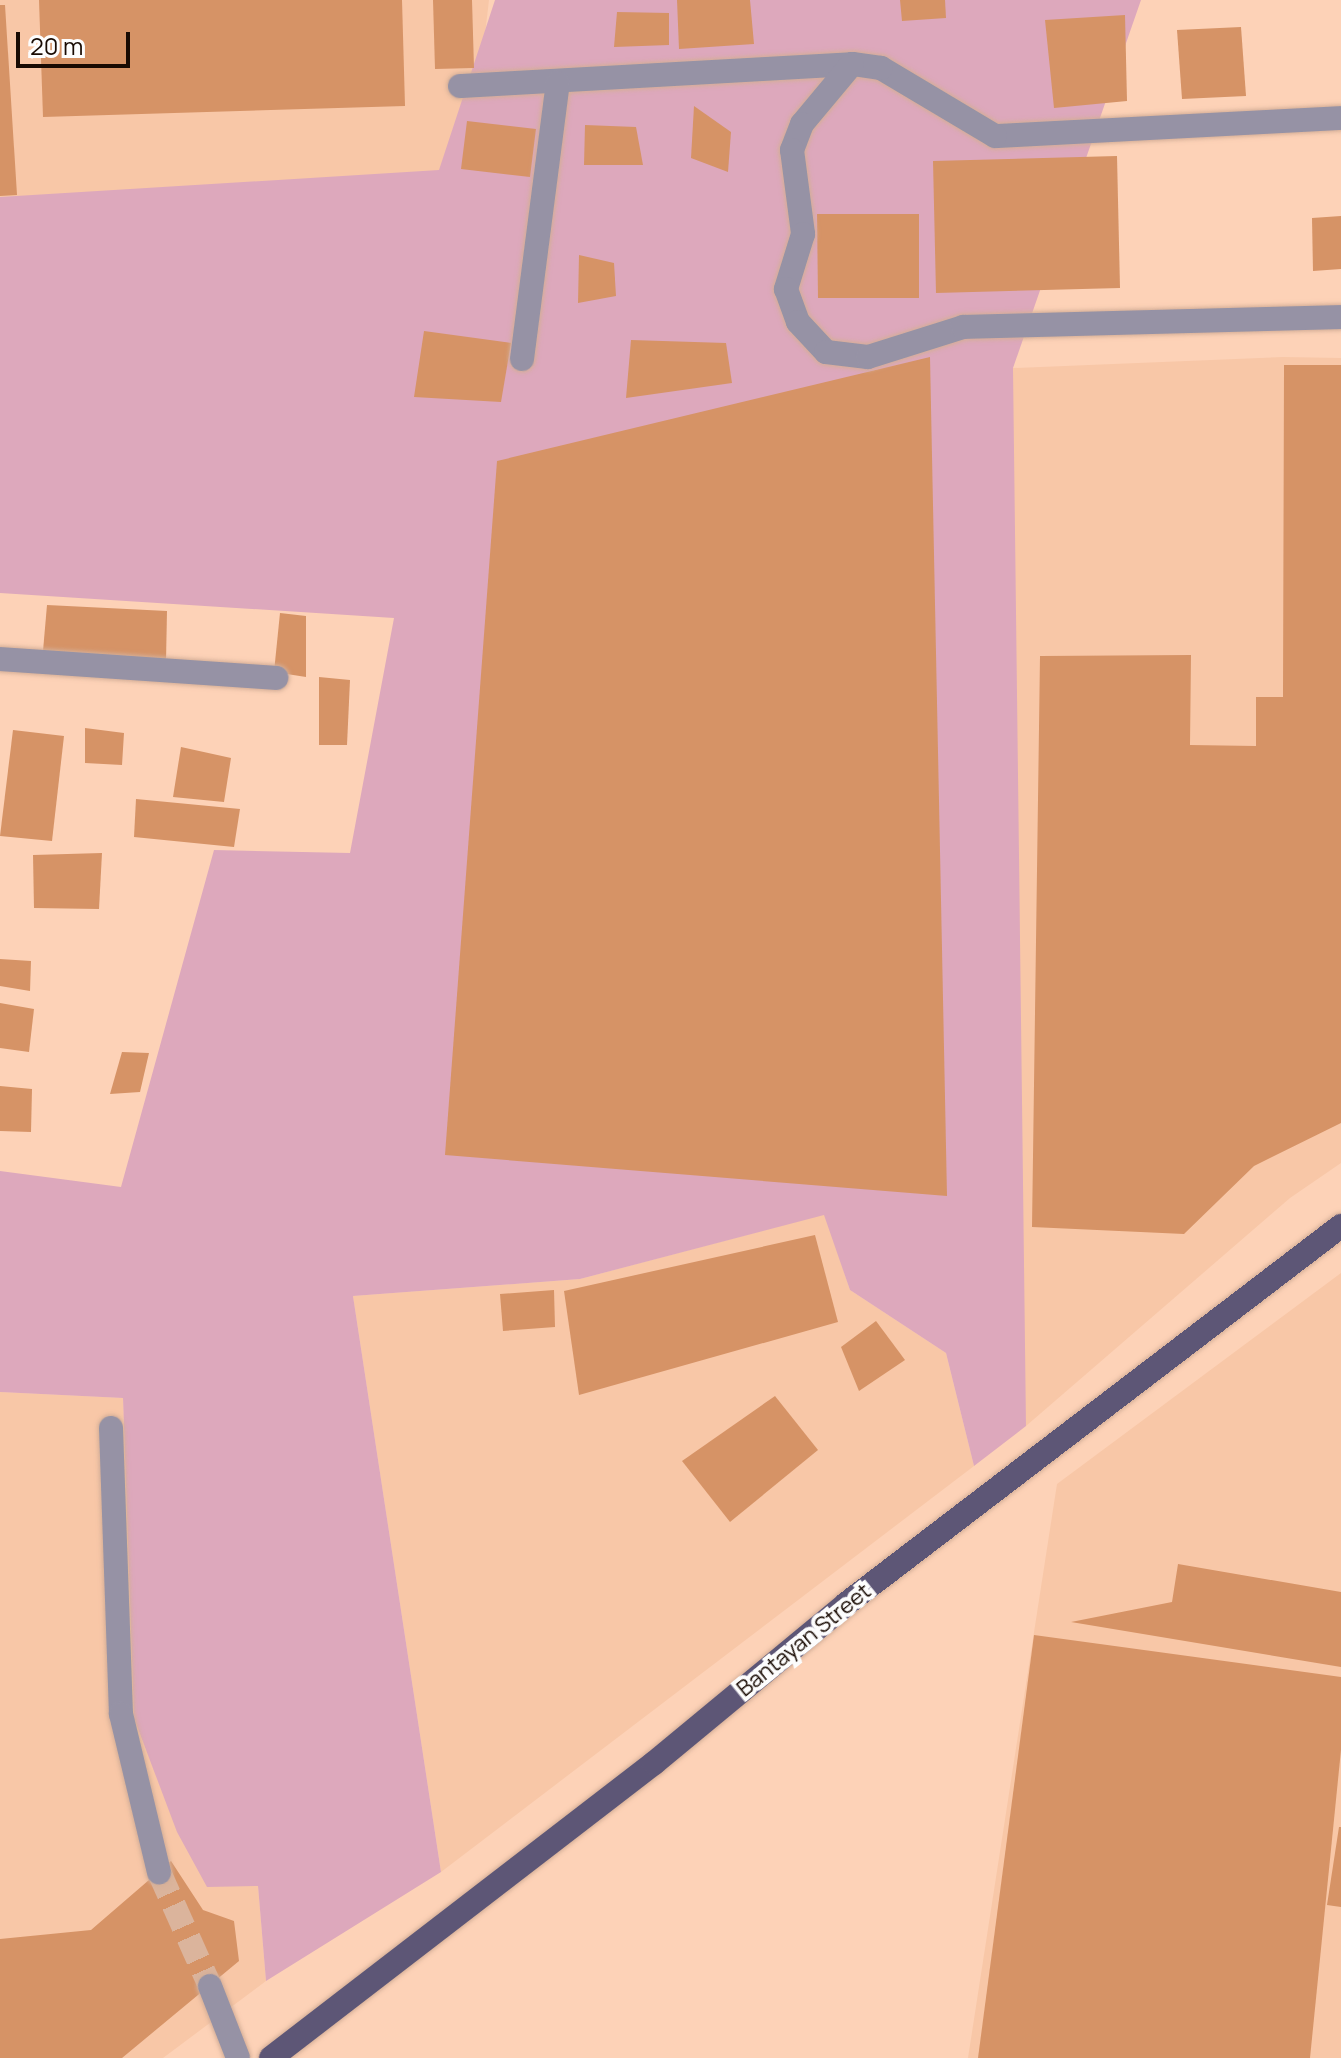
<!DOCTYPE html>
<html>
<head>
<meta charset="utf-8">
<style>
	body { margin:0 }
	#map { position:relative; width:1341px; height:2058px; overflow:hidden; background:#fdd2b7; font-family:Manrope,sans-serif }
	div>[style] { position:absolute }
	.built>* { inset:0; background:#f8c7a7 }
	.green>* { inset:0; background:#dda8bc }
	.building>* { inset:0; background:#d69366 }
	.minor-tunnel>* { height:24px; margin-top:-12px; transform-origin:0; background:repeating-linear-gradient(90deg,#dbb49c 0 24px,transparent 0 36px) }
	.roads { filter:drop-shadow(0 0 2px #d4ae97) drop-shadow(0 0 2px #d4ae97) }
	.minor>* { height:24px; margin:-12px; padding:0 12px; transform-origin:12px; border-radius:12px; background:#9692a5 }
	.major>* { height:24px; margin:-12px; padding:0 12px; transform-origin:12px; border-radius:12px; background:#5d5676 }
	span { translate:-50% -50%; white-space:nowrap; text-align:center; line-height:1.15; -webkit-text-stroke:8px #fdfdfd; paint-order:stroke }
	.street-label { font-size:22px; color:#190b03 }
	.scale { position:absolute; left:16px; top:32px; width:114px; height:36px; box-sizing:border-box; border:4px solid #190b03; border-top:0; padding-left:10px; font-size:24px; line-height:28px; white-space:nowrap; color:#190b03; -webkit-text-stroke:6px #fdfdfd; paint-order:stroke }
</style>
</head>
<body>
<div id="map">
	<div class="built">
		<div style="clip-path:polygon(0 0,489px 0,468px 178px,0 198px)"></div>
		<div style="clip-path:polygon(1283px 357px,1341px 358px,1341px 1163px,1290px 1198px,1026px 1426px,1010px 1228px,1013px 368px)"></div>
		<div style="clip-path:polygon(825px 1214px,850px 1290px,946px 1353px,974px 1466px,441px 1872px,353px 1296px,580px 1279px)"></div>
		<div style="clip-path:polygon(1341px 1273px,1341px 2058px,968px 2058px,1057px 1484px)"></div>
		<div style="clip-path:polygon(0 1392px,123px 1398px,134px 1718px,258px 1886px,266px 1981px,163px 2058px,0 2058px)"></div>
	</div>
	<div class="green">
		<div style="clip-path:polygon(495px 0,1141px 0,1013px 368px,1026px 1426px,974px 1466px,946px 1353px,850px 1290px,824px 1215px,580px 1279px,353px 1296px,441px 1872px,266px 1981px,258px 1886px,207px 1887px,177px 1832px,134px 1718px,123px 1398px,0 1392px,0 1171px,121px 1187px,214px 850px,350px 853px,394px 618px,0 593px,0 197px,439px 170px)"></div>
	</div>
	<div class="building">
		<div style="clip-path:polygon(39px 0,402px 0,405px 106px,43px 117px)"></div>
		<div style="clip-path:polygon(433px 0,472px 0,474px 68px,435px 69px)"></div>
		<div style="clip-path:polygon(677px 0,750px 0,754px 44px,679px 49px)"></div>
		<div style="clip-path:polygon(900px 0,945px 0,946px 18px,902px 21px)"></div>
		<div style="clip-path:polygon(0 5px,5px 5px,17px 195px,0 196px)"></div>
		<div style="clip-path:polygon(617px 12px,669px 13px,669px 45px,614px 47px)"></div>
		<div style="clip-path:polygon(1125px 15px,1127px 101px,1054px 108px,1045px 20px)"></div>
		<div style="clip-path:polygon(1241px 27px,1246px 96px,1182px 99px,1177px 30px)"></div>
		<div style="clip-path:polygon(694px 106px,731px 132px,728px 172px,691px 158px)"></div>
		<div style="clip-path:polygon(467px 121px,536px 129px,530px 177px,461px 169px)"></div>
		<div style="clip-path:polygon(585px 125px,636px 127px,643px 165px,584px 165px)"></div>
		<div style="clip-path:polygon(1117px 156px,1120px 288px,936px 293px,933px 161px)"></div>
		<div style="clip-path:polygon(817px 214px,919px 214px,919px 298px,818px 298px)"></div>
		<div style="clip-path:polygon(1341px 216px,1341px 269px,1313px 271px,1312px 218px)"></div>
		<div style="clip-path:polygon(579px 255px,614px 263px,616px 296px,578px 303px)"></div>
		<div style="clip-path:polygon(424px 331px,511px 343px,501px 402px,414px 397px)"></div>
		<div style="clip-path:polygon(631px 340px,726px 343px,732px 383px,626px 398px)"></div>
		<div style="clip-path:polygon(930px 357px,947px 1196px,445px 1155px,497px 461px)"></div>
		<div style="clip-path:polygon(1284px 365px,1341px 365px,1341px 1123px,1254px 1166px,1184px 1234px,1032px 1227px,1040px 656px,1191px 655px,1190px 745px,1256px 746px,1256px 697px,1283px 697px)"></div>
		<div style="clip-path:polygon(47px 605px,167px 611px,166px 661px,43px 651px)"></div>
		<div style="clip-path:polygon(280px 613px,306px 616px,306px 677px,274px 672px)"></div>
		<div style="clip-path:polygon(319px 677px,350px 680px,347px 745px,319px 745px)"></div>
		<div style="clip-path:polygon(85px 728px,124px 733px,122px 765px,85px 763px)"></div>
		<div style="clip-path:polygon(13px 730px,64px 736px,52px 841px,0 836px)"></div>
		<div style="clip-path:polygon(181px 747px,231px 758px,224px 802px,173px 797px)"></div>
		<div style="clip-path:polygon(136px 799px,240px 809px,234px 847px,134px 837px)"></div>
		<div style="clip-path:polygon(102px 853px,99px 909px,34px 908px,33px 855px)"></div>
		<div style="clip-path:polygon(0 959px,31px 961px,30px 991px,0 986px)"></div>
		<div style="clip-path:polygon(0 1003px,34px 1009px,29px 1052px,0 1048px)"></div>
		<div style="clip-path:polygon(122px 1052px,149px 1053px,140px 1092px,110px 1094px)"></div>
		<div style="clip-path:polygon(0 1086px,32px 1089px,31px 1132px,0 1131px)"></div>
		<div style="clip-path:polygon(815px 1235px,838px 1322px,579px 1395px,564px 1291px)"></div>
		<div style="clip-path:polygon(554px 1290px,555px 1327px,503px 1331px,500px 1294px)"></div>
		<div style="clip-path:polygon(876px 1321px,905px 1360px,859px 1391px,841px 1347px)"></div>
		<div style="clip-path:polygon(775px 1396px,818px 1450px,730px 1522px,682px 1461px)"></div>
		<div style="clip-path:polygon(1178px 1564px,1341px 1592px,1341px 1667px,1071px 1622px,1172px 1602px)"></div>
		<div style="clip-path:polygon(1034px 1635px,1341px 1677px,1341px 1750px,1310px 2058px,978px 2058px)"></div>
		<div style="clip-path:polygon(1339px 1827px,1341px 1827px,1341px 1907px,1327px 1905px)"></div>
		<div style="clip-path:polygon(171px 1861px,203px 1910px,234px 1921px,239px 1961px,122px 2058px,0 2058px,0 1939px,91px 1930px)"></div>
	</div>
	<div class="minor-tunnel">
		<div style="left:159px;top:1872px;width:125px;rotate:65.9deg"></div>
	</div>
	<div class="roads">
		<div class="minor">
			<div style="left:460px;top:86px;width:393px;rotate:-3.2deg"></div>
			<div style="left:1341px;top:118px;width:346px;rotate:177deg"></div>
			<div style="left:995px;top:136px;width:133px;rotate:-149.2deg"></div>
			<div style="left:881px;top:68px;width:29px;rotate:-172deg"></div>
			<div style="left:852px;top:64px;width:78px;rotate:129.8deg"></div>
			<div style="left:802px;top:124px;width:28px;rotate:111deg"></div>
			<div style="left:792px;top:150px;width:85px;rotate:82.5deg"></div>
			<div style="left:803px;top:234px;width:58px;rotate:107.2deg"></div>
			<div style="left:786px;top:289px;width:35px;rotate:70deg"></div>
			<div style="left:798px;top:322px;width:41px;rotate:47deg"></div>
			<div style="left:826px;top:352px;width:42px;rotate:6.8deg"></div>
			<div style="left:868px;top:357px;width:100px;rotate:-17.5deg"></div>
			<div style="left:963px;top:327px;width:378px;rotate:-1.5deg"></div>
			<div style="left:522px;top:359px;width:278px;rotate:-82.6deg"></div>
			<div style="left:0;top:659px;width:277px;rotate:3.9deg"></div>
			<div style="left:111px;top:1428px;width:286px;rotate:88deg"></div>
			<div style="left:121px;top:1714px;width:163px;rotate:76.5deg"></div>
			<div style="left:210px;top:1986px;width:77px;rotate:68.7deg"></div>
		</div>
		<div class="major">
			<div style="left:271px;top:2058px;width:483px;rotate:-37.6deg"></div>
			<div style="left:654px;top:1763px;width:249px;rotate:-39.6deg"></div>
			<div style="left:846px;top:1604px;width:623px;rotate:-37.37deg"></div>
		</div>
	</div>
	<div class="street-label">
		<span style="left:804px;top:1640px;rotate:-39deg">Bantayan Street</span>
	</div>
	<div class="scale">20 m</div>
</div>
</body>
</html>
